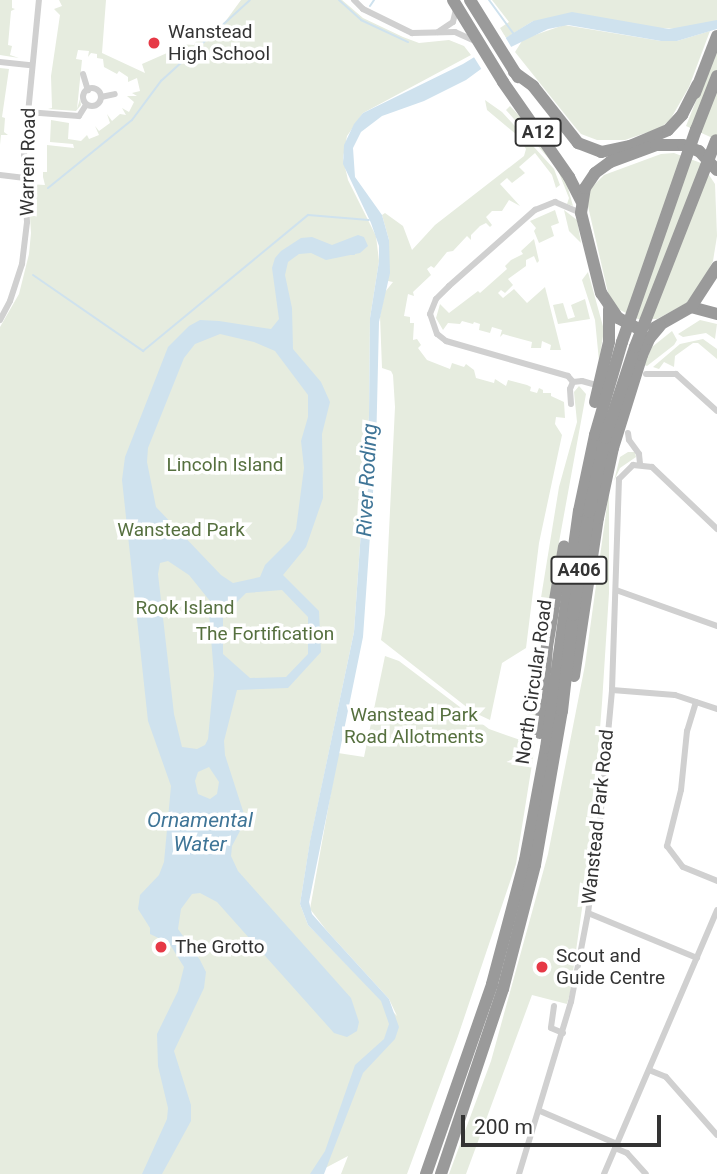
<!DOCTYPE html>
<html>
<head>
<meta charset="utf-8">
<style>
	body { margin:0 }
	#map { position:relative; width:717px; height:1174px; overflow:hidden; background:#fff; font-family:Roboto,sans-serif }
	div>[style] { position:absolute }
	.green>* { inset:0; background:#e6ecdf }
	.water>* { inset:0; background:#cfe2ee }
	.pier>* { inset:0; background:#fff }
	.stream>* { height:2px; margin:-1px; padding:0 1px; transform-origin:1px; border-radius:1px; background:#cfe2ee }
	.street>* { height:6px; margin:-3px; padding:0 3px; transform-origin:3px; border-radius:3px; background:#d0d0d0 }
	.street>.ring { margin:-3px; padding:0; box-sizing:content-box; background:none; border:6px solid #d0d0d0; border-radius:50% }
	.highway>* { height:12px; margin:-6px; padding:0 6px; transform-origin:6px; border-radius:6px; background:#9a9a9a }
	.highway-bridge>* { height:12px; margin:-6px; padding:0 6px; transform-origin:6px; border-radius:6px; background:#9a9a9a }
	.dots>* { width:19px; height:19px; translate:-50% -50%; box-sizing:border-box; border:4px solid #fff; border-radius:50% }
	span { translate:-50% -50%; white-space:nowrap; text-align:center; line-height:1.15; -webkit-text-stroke:7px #fff; paint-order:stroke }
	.shield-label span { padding:2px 5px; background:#fff; border:2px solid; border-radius:5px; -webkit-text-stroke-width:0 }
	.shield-label { font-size:18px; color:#333; font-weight:700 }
	.poi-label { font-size:19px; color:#333 }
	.left { translate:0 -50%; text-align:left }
	.street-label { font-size:19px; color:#333 }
	.park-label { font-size:19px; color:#56703f }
	.water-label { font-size:21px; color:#3f7597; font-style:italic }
	.scale { position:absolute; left:461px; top:1115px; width:200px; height:32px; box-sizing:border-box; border:4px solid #333; border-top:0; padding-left:9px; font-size:21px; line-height:24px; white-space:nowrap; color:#333; -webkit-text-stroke:5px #fff; paint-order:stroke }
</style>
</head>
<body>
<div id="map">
	<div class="green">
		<div style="clip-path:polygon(0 0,12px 0,12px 8px,15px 9px,11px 11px,8px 45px,12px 46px,10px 55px,19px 58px,0 55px)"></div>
		<div style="clip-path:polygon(59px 0,106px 0,102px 53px,145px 73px,142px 64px,167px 53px,179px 44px,194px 45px,202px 29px,212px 32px,222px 26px,241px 0,342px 0,363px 18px,403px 37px,419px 43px,449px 40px,464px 46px,471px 55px,363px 113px,347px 136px,343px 158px,348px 180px,376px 236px,379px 261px,370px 318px,369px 415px,354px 632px,310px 842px,300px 904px,308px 925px,397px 1016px,389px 999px,327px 931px,310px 909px,338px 753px,364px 757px,385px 656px,399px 661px,489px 729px,526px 742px,532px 653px,559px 487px,577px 422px,574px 392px,579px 386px,586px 394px,553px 575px,533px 758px,516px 864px,458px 1036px,407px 1174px,341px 1174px,348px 1156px,314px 1174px,0 1174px,0 327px,19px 294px,29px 254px,31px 233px,28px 184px,45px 185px,43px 177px,43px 172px,47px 172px,47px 145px,74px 148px,73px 144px,50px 142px,51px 120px,69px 123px,68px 139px,81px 141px,87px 135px,89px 139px,99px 135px,95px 126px,99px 131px,110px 123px,107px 114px,112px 121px,120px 114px,126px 115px,122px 108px,129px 112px,134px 102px,127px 96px,137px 96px,132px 93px,140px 91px,137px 78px,128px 82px,128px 77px,119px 71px,117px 74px,104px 67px,103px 59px,97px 58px,97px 54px,91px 53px,88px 57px,89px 51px,78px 50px,76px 59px,82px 60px,77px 109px,80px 99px,81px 105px,76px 111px,48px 109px,52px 108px,51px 76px,60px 15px,54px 9px,62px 6px)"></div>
		<div style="clip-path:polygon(492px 0,717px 0,717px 22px,678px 29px,533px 21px,506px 38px,500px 28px,509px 22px)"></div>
		<div style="clip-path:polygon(564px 25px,661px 41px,677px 41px,710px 31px,689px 87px,670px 120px,660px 128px,625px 140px,597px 140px,581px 134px,575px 127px,515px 52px,522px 41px,529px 37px)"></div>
		<div style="clip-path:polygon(717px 48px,717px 140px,686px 126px)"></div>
		<div style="clip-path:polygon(0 68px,9px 69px,2px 117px,5px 118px,4px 132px,8px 135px,1px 135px,0 145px)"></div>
		<div style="clip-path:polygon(485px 100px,502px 112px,554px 169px,560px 185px,556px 188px,552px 175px,535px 153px,519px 167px,525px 173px,512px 183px,507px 178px,500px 184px,520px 206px,509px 200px,502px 211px,492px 211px,486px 217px,492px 225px,490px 227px,486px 223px,480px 226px,471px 235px,471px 240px,467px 236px,453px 251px,447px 252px,434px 268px,431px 266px,427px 269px,431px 275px,413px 292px,414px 296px,408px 294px,404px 316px,410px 317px,410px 323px,414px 323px,413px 340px,417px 339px,421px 345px,418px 348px,427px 360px,450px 369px,452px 363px,464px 367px,466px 364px,474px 370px,476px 378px,494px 383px,495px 379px,506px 386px,508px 380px,527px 385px,531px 387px,530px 391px,537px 393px,539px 388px,543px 390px,543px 393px,551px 393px,551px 396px,564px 402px,565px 418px,556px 417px,555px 424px,562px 435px,539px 543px,526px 648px,502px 663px,490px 720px,473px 712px,381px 640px,385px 614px,395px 407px,393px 375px,391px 371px,382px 368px,380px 316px,385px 292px,393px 282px,388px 281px,389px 240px,382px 215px,385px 213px,403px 226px,412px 250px,435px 225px,524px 156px,526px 149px,517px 135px,487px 110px)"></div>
		<div style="clip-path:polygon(510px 106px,526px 123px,566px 181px,573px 206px,567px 204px,569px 198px,557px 168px,506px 110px)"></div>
		<div style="clip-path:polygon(674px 153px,701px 163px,715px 184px,717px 236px,713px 261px,697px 292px,685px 304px,657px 319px,638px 319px,618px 309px,609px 297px,587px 202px,591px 188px,604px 175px,661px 154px)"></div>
		<div style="clip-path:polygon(555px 210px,559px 223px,551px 226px,554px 236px,539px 243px,534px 231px,536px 228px,530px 221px)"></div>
		<div style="clip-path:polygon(564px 210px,577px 220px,581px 243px,569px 231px)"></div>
		<div style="clip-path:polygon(534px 239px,539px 261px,537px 263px,534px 256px,526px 260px,526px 266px,508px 279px,513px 285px,505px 293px,501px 290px,498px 293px,503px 298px,514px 289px,527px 303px,545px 287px,561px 350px,550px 350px,551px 345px,542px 341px,541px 348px,531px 348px,532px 342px,503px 334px,500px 337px,502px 330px,492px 327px,490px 333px,479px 330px,480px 324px,474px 322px,473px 324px,462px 321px,460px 324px,448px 323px,443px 330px,436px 318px,440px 304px,449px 313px,478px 291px,480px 293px,507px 269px,505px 266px,511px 260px,523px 254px,521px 251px)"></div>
		<div style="clip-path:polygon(588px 272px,604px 330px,599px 361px,595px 320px,582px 280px)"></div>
		<div style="clip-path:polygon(585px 299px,590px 319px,558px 324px,553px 305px,563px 303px,568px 319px,575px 317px,571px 305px)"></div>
		<div style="clip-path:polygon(700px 320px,717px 324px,715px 339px,706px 333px,683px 337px,678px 334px)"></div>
		<div style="clip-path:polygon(672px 331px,677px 340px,674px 345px,647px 366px,644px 365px,652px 347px)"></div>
		<div style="clip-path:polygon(703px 339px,717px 349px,717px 359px,698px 343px,693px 343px,675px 356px,674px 367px,664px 362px,659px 369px,653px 367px,680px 344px)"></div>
		<div style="clip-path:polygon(628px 452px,635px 452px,636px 457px,620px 468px,614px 481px,620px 457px)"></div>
		<div style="clip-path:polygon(609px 491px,609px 593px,602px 703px,591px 845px,570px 993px,567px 1004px,532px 995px,466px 1174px,449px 1174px,491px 1061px,548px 854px,585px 665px)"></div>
	</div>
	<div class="water">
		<div style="clip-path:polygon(572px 12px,669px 29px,717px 20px,717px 29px,677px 41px,661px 41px,568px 25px,548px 29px,511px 47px,466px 80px,424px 101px,382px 116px,361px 132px,353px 148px,355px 177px,382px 215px,389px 240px,390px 273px,379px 322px,376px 449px,363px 637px,309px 902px,312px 914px,327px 931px,389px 999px,399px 1027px,395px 1039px,363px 1073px,324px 1174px,310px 1174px,325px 1151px,355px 1065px,384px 1039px,389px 1024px,381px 1001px,308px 925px,300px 904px,310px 841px,354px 632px,369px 415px,370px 318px,379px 261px,379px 246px,371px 223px,343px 164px,344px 145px,354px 124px,363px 113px,463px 64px,533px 21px)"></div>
		<div style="clip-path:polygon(evenodd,358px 235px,364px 237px,368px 246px,360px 253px,326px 260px,311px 253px,299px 254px,288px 262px,285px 275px,292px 308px,293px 349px,321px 382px,330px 402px,322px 434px,323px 498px,306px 547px,283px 575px,319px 611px,321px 652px,288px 688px,237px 690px,224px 741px,225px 755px,244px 814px,241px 829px,232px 846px,231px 856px,238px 871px,351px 998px,359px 1022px,357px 1031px,347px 1037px,334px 1033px,217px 902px,200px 893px,192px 894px,181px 909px,178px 929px,200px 960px,206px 972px,204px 988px,174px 1051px,191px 1105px,191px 1121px,162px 1174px,142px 1174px,167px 1119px,168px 1108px,158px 1066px,157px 1034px,178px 991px,184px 967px,169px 943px,150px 934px,150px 928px,138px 909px,140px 895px,159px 875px,164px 862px,171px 786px,148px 721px,122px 480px,125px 457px,168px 347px,189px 326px,200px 320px,219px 321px,271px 329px,279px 319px,272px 268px,275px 258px,281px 251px,301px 238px,312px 237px,332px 245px,358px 235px,220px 334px,254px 342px,275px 351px,308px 395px,308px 417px,301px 441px,304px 468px,296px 529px,290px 540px,265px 565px,260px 577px,233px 583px,221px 575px,156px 507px,147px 462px,148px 448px,184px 358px,195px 344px,220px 334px,358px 235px,168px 561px,189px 575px,214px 606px,209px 613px,214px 675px,208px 739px,205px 745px,197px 749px,182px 747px,174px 714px,158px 574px,160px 563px,168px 561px,358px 235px,282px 590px,308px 617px,308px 654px,286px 677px,250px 678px,223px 654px,223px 616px,246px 593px,282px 590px,358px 235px,209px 767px,219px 782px,217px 794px,210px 799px,198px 794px,195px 781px,198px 772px,209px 767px)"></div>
	</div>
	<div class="pier">
		<div style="clip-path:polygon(504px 35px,513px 50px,482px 70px,472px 54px)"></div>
	</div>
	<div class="stream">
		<div style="left:339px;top:0;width:30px;rotate:42deg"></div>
		<div style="left:361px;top:20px;width:52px;rotate:25.1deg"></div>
		<div style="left:489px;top:0;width:41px;rotate:54deg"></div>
		<div style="left:370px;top:6px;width:7px;rotate:-56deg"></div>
		<div style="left:48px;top:188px;width:108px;rotate:-39deg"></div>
		<div style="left:132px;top:120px;width:49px;rotate:-53.4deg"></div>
		<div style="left:161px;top:81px;width:120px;rotate:-42.3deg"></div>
		<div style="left:33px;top:275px;width:134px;rotate:34.6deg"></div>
		<div style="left:143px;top:351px;width:214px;rotate:-39.5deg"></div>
		<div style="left:308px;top:215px;width:61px;rotate:4.7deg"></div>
	</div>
	<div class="street">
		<div style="left:354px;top:0;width:13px;rotate:45deg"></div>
		<div style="left:363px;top:9px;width:55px;rotate:26.1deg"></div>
		<div style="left:412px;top:33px;width:43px;rotate:-1.3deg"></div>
		<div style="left:455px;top:32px;width:20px;rotate:24deg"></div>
		<div style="left:438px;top:32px;width:18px;rotate:-34deg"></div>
		<div style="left:453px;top:22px;width:13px;rotate:-77deg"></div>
		<div style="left:0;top:62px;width:31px;rotate:6deg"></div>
		<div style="left:83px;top:74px;width:17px;rotate:73deg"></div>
		<div class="ring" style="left:83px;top:88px;width:12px;height:12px"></div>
		<div style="left:101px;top:97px;width:14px;rotate:-12deg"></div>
		<div style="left:27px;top:112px;width:52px;rotate:4.4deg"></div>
		<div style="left:79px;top:116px;width:13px;rotate:-58deg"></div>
		<div style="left:0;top:175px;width:23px;rotate:7deg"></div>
		<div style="left:0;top:320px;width:21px;rotate:-62deg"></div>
		<div style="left:10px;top:301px;width:39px;rotate:-72deg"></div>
		<div style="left:22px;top:264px;width:42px;rotate:-83.2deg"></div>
		<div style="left:27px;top:222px;width:67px;rotate:-92.6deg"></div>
		<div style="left:24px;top:155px;width:156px;rotate:-84.5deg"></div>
		<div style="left:646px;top:374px;width:30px"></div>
		<div style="left:676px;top:374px;width:55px;rotate:42.1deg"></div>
		<div style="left:573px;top:382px;width:8px;rotate:-130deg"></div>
		<div style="left:568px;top:376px;width:127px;rotate:-164deg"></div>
		<div style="left:446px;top:341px;width:11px;rotate:-142deg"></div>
		<div style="left:437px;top:334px;width:21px;rotate:-109deg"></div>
		<div style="left:430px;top:314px;width:16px;rotate:-68deg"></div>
		<div style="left:436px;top:299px;width:18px;rotate:-45deg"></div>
		<div style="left:449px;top:286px;width:115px;rotate:-41.5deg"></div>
		<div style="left:535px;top:210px;width:22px;rotate:-22deg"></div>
		<div style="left:555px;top:202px;width:28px;rotate:23deg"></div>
		<div style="left:573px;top:382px;width:9px;rotate:-6deg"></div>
		<div style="left:582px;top:381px;width:18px;rotate:16deg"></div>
		<div style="left:571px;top:404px;width:15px;rotate:-94deg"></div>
		<div style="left:570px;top:389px;width:8px;rotate:-67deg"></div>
		<div style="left:628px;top:433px;width:7px;rotate:82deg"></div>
		<div style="left:629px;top:440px;width:17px;rotate:54deg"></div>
		<div style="left:639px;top:454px;width:10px;rotate:84deg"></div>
		<div style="left:616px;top:590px;width:107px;rotate:19.6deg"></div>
		<div style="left:612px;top:690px;width:63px;rotate:4.5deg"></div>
		<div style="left:675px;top:695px;width:44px;rotate:18.4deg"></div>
		<div style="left:696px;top:702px;width:30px;rotate:107deg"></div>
		<div style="left:687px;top:731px;width:59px;rotate:95.8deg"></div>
		<div style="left:681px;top:790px;width:58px;rotate:104deg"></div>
		<div style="left:667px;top:846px;width:26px;rotate:53deg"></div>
		<div style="left:683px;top:867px;width:37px;rotate:22deg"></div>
		<div style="left:588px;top:913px;width:118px;rotate:22.4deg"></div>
		<div style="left:554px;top:1006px;width:22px;rotate:98deg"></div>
		<div style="left:551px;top:1028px;width:13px;rotate:23deg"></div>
		<div style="left:649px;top:1070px;width:18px;rotate:22deg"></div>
		<div style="left:666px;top:1077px;width:77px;rotate:48.7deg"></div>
		<div style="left:540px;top:1111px;width:84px;rotate:23.2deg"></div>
		<div style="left:615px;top:1148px;width:13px;rotate:23deg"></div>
		<div style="left:627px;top:1153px;width:28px;rotate:48deg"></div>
		<div style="left:519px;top:1174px;width:180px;rotate:-73.2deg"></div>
		<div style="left:571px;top:1002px;width:91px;rotate:-79.2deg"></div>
		<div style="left:588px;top:913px;width:94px;rotate:-82.6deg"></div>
		<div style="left:600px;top:820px;width:131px;rotate:-84.7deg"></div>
		<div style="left:612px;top:690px;width:211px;rotate:-88.1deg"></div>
		<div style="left:619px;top:479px;width:20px;rotate:-45deg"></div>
		<div style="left:633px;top:465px;width:19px;rotate:6deg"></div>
		<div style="left:652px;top:467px;width:90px;rotate:43.6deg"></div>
		<div style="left:604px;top:1174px;width:287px;rotate:-66.8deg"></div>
	</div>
	<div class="highway">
		<div style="left:453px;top:0;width:96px;rotate:58.6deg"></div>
		<div style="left:503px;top:82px;width:116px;rotate:55.2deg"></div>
		<div style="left:569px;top:177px;width:27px;rotate:63deg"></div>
		<div style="left:470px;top:0;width:91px;rotate:58.1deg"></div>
		<div style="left:514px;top:72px;width:24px;rotate:36deg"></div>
		<div style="left:533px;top:86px;width:73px;rotate:51.7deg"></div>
		<div style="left:578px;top:143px;width:25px;rotate:21deg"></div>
		<div style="left:601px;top:152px;width:30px;rotate:-12deg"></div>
		<div style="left:630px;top:146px;width:41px;rotate:-22.8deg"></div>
		<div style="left:668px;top:130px;width:21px;rotate:-47deg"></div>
		<div style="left:682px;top:115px;width:34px;rotate:-63deg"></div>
		<div style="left:695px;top:93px;width:61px;rotate:-68.9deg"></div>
		<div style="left:696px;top:130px;width:58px;rotate:-68.7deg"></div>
		<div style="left:691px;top:307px;width:27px;rotate:15deg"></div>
		<div style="left:637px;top:328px;width:21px;rotate:-152deg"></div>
		<div style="left:618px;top:318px;width:30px;rotate:-124deg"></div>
		<div style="left:601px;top:293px;width:82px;rotate:-104deg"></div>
		<div style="left:581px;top:213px;width:25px;rotate:-81deg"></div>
		<div style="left:585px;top:188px;width:18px;rotate:-56deg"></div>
		<div style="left:595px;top:173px;width:19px;rotate:-36deg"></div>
		<div style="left:610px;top:162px;width:49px;rotate:-20.3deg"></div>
		<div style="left:656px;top:145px;width:27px"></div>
		<div style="left:683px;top:145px;width:17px;rotate:21deg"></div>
		<div style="left:699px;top:151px;width:26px;rotate:47deg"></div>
		<div style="left:654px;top:328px;width:43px;rotate:-29.6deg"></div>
		<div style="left:691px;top:307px;width:48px;rotate:-57deg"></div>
		<div style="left:595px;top:402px;width:62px;rotate:-76.9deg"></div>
		<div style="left:609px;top:342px;width:33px;rotate:-90deg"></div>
		<div style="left:574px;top:676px;width:160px;rotate:-81.4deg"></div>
		<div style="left:598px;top:518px;width:72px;rotate:-77.9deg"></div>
		<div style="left:613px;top:448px;width:97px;rotate:-72.7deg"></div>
		<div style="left:642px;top:355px;width:17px;rotate:-66deg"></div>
		<div style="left:649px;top:339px;width:17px;rotate:-50deg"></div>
		<div style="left:540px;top:733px;width:86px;rotate:-85.3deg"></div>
		<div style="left:547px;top:647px;width:102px;rotate:-80.4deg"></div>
		<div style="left:426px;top:1174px;width:201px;rotate:-70.8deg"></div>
		<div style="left:492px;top:984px;width:128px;rotate:-75.1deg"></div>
		<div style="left:525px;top:860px;width:114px;rotate:-79.4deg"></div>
		<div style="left:546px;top:748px;width:239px;rotate:-82.1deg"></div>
		<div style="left:579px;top:511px;width:78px;rotate:-78.1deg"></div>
		<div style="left:595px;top:435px;width:97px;rotate:-73.8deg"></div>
		<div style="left:441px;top:1174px;width:195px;rotate:-71.5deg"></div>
		<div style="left:503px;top:989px;width:128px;rotate:-75.5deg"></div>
		<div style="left:535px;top:865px;width:156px;rotate:-80.1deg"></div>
		<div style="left:562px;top:711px;width:97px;rotate:-83.5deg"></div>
		<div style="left:573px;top:615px;width:104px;rotate:-81.2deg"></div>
		<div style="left:589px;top:512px;width:76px;rotate:-77.8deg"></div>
		<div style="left:605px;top:438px;width:96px;rotate:-71.8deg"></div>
	</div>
	<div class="highway-bridge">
		<div style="left:622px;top:342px;width:225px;rotate:-70.8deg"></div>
		<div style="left:635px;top:347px;width:222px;rotate:-68.6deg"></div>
	</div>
	<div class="dots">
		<div style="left:154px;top:43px;background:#e63946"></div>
		<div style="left:161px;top:947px;background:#e63946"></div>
		<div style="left:542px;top:967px;background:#e63946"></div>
	</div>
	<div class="shield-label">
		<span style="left:538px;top:132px">A12</span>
		<span style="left:579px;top:570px">A406</span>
	</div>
	<div class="poi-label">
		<span class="left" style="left:168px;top:43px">Wanstead<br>High School</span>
		<span class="left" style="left:175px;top:947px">The Grotto</span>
		<span class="left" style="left:556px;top:967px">Scout and<br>Guide Centre</span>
	</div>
	<div class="street-label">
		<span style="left:28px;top:162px;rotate:-89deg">Warren Road</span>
		<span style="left:534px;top:682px;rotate:-82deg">North Circular Road</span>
		<span style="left:598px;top:817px;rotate:-84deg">Wanstead Park Road</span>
	</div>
	<div class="park-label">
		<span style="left:225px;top:465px">Lincoln Island</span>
		<span style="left:181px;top:530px">Wanstead Park</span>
		<span style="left:185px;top:608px">Rook Island</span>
		<span style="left:265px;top:634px">The Fortification</span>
		<span style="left:414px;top:726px">Wanstead Park<br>Road Allotments</span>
	</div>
	<div class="water-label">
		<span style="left:367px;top:480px;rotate:-87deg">River Roding</span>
		<span style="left:200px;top:832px">Ornamental<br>Water</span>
	</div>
	<div class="scale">200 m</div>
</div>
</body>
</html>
